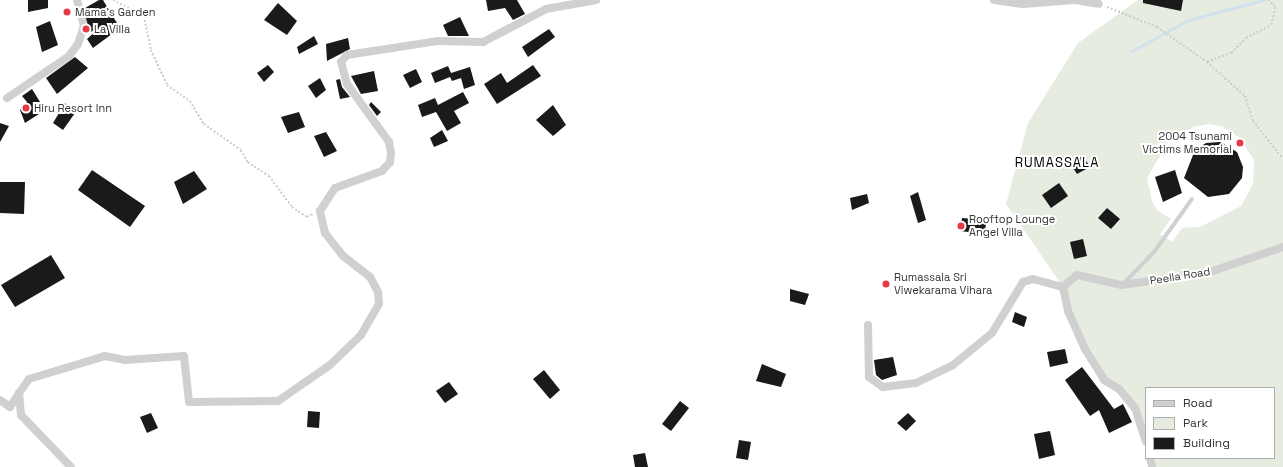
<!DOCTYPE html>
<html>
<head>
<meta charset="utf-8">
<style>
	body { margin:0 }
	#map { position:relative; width:1283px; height:467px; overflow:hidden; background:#fff; font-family:"Space Grotesk",sans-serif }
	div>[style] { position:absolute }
	.green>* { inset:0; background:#e6ecdf }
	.stream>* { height:3px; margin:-1.5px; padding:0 1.5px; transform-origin:1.5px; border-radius:1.5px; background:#cfe2ee }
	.building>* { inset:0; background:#1a1a1a }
	.path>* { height:1.5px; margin-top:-0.75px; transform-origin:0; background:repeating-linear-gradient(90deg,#cdcdcd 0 2px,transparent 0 4px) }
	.lane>* { height:4px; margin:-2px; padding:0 2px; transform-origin:2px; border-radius:2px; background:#d0d0d0 }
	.street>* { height:8px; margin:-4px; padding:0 4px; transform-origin:4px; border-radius:4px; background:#d0d0d0 }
	.dots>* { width:11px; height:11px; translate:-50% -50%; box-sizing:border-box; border:2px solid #fff; border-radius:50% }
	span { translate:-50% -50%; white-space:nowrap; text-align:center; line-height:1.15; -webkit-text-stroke:4px #fff; paint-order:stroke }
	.poi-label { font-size:11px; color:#333 }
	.left { translate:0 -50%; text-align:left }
	.right { translate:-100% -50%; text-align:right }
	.street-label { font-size:11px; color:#333 }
	.quarter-label { font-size:13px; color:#000; letter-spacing:1px }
	.legend { position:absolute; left:1145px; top:387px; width:130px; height:72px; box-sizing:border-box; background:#fff; border:1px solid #adadad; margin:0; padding:5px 7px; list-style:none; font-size:12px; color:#333 }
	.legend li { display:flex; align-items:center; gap:8px; height:20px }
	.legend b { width:20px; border:1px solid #adadad }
</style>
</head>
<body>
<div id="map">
	<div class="green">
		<div style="clip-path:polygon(evenodd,1138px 0,1283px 0,1283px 467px,1152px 467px,1150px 458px,1274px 458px,1274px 388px,1146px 388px,1146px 441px,1135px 408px,1104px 380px,1085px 349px,1063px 287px,1006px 204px,1028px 123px,1078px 43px,1138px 0,1209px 124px,1221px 126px,1240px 138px,1254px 160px,1253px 184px,1241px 206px,1200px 227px,1182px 228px,1172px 242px,1160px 234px,1171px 219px,1157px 210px,1152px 201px,1147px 178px,1168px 142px,1193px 127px,1209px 124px)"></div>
	</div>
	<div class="stream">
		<div style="left:1132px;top:51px;width:64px;rotate:-29deg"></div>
		<div style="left:1188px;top:20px;width:78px;rotate:-14.9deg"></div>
	</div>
	<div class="building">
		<div style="clip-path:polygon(28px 0,48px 0,48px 8px,28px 12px)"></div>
		<div style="clip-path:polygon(99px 0,103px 0,120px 28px,93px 48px,87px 39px,98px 29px,87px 33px,85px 8px)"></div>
		<div style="clip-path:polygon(486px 0,517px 0,525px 14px,513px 20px,505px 8px,488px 11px)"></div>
		<div style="clip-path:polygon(1143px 0,1183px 0,1181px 11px,1143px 3px)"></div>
		<div style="clip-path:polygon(278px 3px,297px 21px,287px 35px,264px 20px)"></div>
		<div style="clip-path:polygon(460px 17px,469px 36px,448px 36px,443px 25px)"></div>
		<div style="clip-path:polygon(50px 21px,58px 45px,42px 52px,36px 27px)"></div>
		<div style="clip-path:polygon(549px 29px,555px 37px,528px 57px,522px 47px)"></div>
		<div style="clip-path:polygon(314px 36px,318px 44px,299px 54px,297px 47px)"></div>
		<div style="clip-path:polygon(348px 38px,350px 49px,327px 61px,326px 44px)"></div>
		<div style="clip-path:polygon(75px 57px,88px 68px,57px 94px,46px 78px)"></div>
		<div style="clip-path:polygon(268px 65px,274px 72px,264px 82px,257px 73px)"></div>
		<div style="clip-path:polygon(533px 65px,541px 76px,497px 104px,484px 84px,501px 73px,507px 83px)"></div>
		<div style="clip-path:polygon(448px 66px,451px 73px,470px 67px,475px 85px,464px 89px,461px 78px,452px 81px,450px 77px,435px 83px,431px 73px)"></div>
		<div style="clip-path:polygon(416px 69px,422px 82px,410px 88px,403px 75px)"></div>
		<div style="clip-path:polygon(374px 71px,378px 91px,361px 94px,351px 76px)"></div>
		<div style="clip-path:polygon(320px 78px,326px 90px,316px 98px,308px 86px)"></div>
		<div style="clip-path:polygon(340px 79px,342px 87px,350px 97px,340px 99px,336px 80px)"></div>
		<div style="clip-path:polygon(32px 89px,45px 110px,25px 123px,20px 110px,27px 102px,22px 96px)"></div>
		<div style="clip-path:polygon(463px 92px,469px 103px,454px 111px,461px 123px,447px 131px,436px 112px,422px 117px,418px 105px,435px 98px,438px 105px)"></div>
		<div style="clip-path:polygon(371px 102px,381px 112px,377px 116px,369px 105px)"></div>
		<div style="clip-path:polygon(65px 103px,75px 113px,63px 130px,53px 123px)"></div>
		<div style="clip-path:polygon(553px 105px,566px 125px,553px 136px,536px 120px)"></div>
		<div style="clip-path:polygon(299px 112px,305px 127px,288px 133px,281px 117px)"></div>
		<div style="clip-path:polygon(0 123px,9px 126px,0 142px)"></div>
		<div style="clip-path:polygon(442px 130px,448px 141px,434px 147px,430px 138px)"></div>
		<div style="clip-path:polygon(326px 132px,337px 151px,324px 157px,314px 136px)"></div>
		<div style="clip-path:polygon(1220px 142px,1237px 152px,1243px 167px,1242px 178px,1229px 194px,1208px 197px,1184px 178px,1195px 150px,1206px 143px)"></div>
		<div style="clip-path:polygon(1083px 156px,1090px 167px,1077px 174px,1070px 163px)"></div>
		<div style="clip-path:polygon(92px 170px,145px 206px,130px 227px,78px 190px)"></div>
		<div style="clip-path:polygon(1175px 170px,1182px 193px,1163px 202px,1155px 177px)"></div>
		<div style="clip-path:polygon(194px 171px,207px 189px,183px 204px,174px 182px)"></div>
		<div style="clip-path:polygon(0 182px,25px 182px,24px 214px,0 213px)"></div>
		<div style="clip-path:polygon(1059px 183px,1068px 196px,1051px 208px,1042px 195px)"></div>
		<div style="clip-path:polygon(918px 192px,926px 220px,918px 223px,910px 196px)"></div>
		<div style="clip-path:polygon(867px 194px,869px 203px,852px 210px,850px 198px)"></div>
		<div style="clip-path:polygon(1107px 208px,1120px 219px,1111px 229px,1098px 218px)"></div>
		<div style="clip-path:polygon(962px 218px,987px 220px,984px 234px,960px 231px)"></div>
		<div style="clip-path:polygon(1083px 239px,1087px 256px,1074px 259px,1070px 242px)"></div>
		<div style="clip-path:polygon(51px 255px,65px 278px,15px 307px,1px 285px)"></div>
		<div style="clip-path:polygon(790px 289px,809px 294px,805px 305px,790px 301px)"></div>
		<div style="clip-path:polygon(1015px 312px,1027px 317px,1024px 327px,1012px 322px)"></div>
		<div style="clip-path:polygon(1065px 349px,1068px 363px,1050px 367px,1047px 352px)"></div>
		<div style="clip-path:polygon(893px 357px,897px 375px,882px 380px,876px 375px,874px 360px)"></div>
		<div style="clip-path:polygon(762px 364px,786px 374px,781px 387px,756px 381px)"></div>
		<div style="clip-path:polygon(1082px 367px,1114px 409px,1123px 404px,1132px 422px,1109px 433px,1099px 410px,1090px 416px,1065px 380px)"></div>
		<div style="clip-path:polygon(544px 370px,560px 390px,550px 399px,533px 379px)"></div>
		<div style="clip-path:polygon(449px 382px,458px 394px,445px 403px,436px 391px)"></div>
		<div style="clip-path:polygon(680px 401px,689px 408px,671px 431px,662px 424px)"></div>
		<div style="clip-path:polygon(308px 411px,320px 412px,319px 428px,307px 427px)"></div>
		<div style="clip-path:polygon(151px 413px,158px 428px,147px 433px,140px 417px)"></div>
		<div style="clip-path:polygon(908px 413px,916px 421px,906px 431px,897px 423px)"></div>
		<div style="clip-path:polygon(1050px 431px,1055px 455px,1039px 459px,1034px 434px)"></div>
		<div style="clip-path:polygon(739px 440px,751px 442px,748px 460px,736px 458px)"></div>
		<div style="clip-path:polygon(645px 453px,648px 467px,635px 467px,633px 455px)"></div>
	</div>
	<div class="path">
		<div style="left:113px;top:0;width:35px;rotate:27deg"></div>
		<div style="left:144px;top:16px;width:35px;rotate:78deg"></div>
		<div style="left:151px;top:50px;width:38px;rotate:65deg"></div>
		<div style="left:167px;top:85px;width:28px;rotate:35deg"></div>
		<div style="left:190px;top:101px;width:27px;rotate:59deg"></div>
		<div style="left:204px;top:124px;width:45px;rotate:35.1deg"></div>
		<div style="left:241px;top:150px;width:14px;rotate:60deg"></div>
		<div style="left:248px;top:162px;width:25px;rotate:34deg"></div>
		<div style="left:269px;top:176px;width:39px;rotate:53deg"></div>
		<div style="left:292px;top:207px;width:18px;rotate:34deg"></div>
		<div style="left:307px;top:217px;width:7px;rotate:-27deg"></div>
		<div style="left:1107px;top:7px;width:54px;rotate:21.8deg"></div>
		<div style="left:1157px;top:27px;width:61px;rotate:35deg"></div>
		<div style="left:1207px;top:62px;width:51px;rotate:41.8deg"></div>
		<div style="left:1245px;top:96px;width:26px;rotate:72deg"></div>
		<div style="left:1253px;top:121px;width:48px;rotate:51.7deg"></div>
		<div style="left:1207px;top:62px;width:26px;rotate:-21deg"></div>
		<div style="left:1231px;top:53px;width:21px;rotate:-45deg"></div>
		<div style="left:1246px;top:38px;width:28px;rotate:-27deg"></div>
		<div style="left:1271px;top:25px;width:18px;rotate:-77deg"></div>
		<div style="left:1275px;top:7px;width:10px;rotate:-135deg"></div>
	</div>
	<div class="lane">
		<div style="left:1123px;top:284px;width:45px;rotate:-45.9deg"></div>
		<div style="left:1154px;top:252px;width:65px;rotate:-54.4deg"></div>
	</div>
	<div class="street">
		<div style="left:994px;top:0;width:29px;rotate:8deg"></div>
		<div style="left:1023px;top:4px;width:52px;rotate:-4.4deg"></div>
		<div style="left:1075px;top:0;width:24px;rotate:9deg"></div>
		<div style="left:7px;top:98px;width:75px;rotate:-34.1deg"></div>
		<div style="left:69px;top:56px;width:15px;rotate:-53deg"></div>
		<div style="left:78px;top:44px;width:19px;rotate:-72deg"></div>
		<div style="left:84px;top:26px;width:27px;rotate:-105deg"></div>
		<div style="left:1063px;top:287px;width:18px;rotate:-41deg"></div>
		<div style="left:1077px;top:275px;width:45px;rotate:12.8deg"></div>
		<div style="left:1121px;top:285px;width:87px;rotate:-7.9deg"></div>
		<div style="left:1207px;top:273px;width:80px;rotate:-18.9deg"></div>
		<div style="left:868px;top:325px;width:52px;rotate:88.9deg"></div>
		<div style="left:869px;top:377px;width:17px;rotate:36deg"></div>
		<div style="left:883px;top:387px;width:33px;rotate:-7deg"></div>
		<div style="left:916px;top:383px;width:41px;rotate:-25.9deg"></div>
		<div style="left:953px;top:365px;width:50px;rotate:-39.4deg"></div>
		<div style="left:992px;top:333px;width:60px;rotate:-58.7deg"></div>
		<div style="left:1023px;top:282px;width:10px;rotate:-17deg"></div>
		<div style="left:1033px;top:279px;width:31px;rotate:15deg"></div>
		<div style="left:1063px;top:287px;width:25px;rotate:78deg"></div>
		<div style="left:1068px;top:311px;width:42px;rotate:65.9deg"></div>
		<div style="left:1085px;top:349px;width:36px;rotate:58deg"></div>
		<div style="left:1104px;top:380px;width:17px;rotate:31deg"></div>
		<div style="left:1119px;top:389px;width:25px;rotate:50deg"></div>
		<div style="left:1135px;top:408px;width:35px;rotate:72deg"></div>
		<div style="left:0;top:400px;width:12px;rotate:35deg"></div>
		<div style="left:10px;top:407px;width:17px;rotate:-57deg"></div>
		<div style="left:1150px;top:458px;width:9px;rotate:77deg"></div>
		<div style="left:71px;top:467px;width:72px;rotate:-133.9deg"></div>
		<div style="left:21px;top:415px;width:22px;rotate:-95deg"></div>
		<div style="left:19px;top:393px;width:17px;rotate:-54deg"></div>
		<div style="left:29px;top:379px;width:79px;rotate:-16.8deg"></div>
		<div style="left:105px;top:356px;width:20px;rotate:11deg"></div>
		<div style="left:125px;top:360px;width:59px;rotate:-3.9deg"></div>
		<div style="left:184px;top:356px;width:46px;rotate:83.8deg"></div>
		<div style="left:189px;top:402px;width:89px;rotate:-0.6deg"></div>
		<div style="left:278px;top:401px;width:63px;rotate:-34.7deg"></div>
		<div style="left:330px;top:365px;width:43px;rotate:-44.1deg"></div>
		<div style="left:361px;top:335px;width:36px;rotate:-60deg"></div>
		<div style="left:379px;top:304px;width:12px;rotate:-95deg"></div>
		<div style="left:378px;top:292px;width:17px;rotate:-118deg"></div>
		<div style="left:370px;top:277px;width:34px;rotate:-142deg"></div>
		<div style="left:343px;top:256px;width:29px;rotate:-128deg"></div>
		<div style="left:325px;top:233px;width:23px;rotate:-103deg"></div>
		<div style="left:320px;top:211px;width:27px;rotate:-57deg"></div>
		<div style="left:335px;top:188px;width:50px;rotate:-19.9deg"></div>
		<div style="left:382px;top:171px;width:12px;rotate:-48deg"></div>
		<div style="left:390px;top:162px;width:9px;rotate:-84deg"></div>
		<div style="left:391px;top:153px;width:11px;rotate:-100deg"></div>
		<div style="left:389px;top:142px;width:72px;rotate:-125.9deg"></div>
		<div style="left:347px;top:84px;width:23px;rotate:-105deg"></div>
		<div style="left:341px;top:62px;width:9px;rotate:-49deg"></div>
		<div style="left:347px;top:55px;width:91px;rotate:-8.8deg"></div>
		<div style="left:437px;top:41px;width:46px;rotate:1.2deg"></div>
		<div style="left:483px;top:42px;width:71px;rotate:-27.6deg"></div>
		<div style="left:546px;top:9px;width:51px;rotate:-10.2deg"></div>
	</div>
	<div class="dots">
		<div style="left:67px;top:12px;background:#e63946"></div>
		<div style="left:86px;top:29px;background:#e63946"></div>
		<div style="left:26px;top:108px;background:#e63946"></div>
		<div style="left:1240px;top:143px;background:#e63946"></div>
		<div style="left:961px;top:226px;background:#e63946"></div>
		<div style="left:886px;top:284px;background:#e63946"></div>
	</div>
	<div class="poi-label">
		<span class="left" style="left:75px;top:12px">Mama's Garden</span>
		<span class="left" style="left:94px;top:29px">La Villa</span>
		<span class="left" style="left:34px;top:108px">Hiru Resort Inn</span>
		<span class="right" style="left:1232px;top:143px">2004 Tsunami<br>Victims Memorial</span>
		<span class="left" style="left:969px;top:226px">Rooftop Lounge<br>Angel Villa</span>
		<span class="left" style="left:894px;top:284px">Rumassala Sri<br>Viwekarama Vihara</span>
	</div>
	<div class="street-label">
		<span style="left:1180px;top:276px;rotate:-9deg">Peella Road</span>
	</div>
	<div class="quarter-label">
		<span style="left:1057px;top:163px">RUMASSALA</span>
	</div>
	<ul class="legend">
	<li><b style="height:5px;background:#d0d0d0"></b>Road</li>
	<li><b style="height:11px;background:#e6ecdf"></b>Park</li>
	<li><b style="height:11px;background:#1a1a1a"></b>Building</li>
	</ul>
</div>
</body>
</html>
